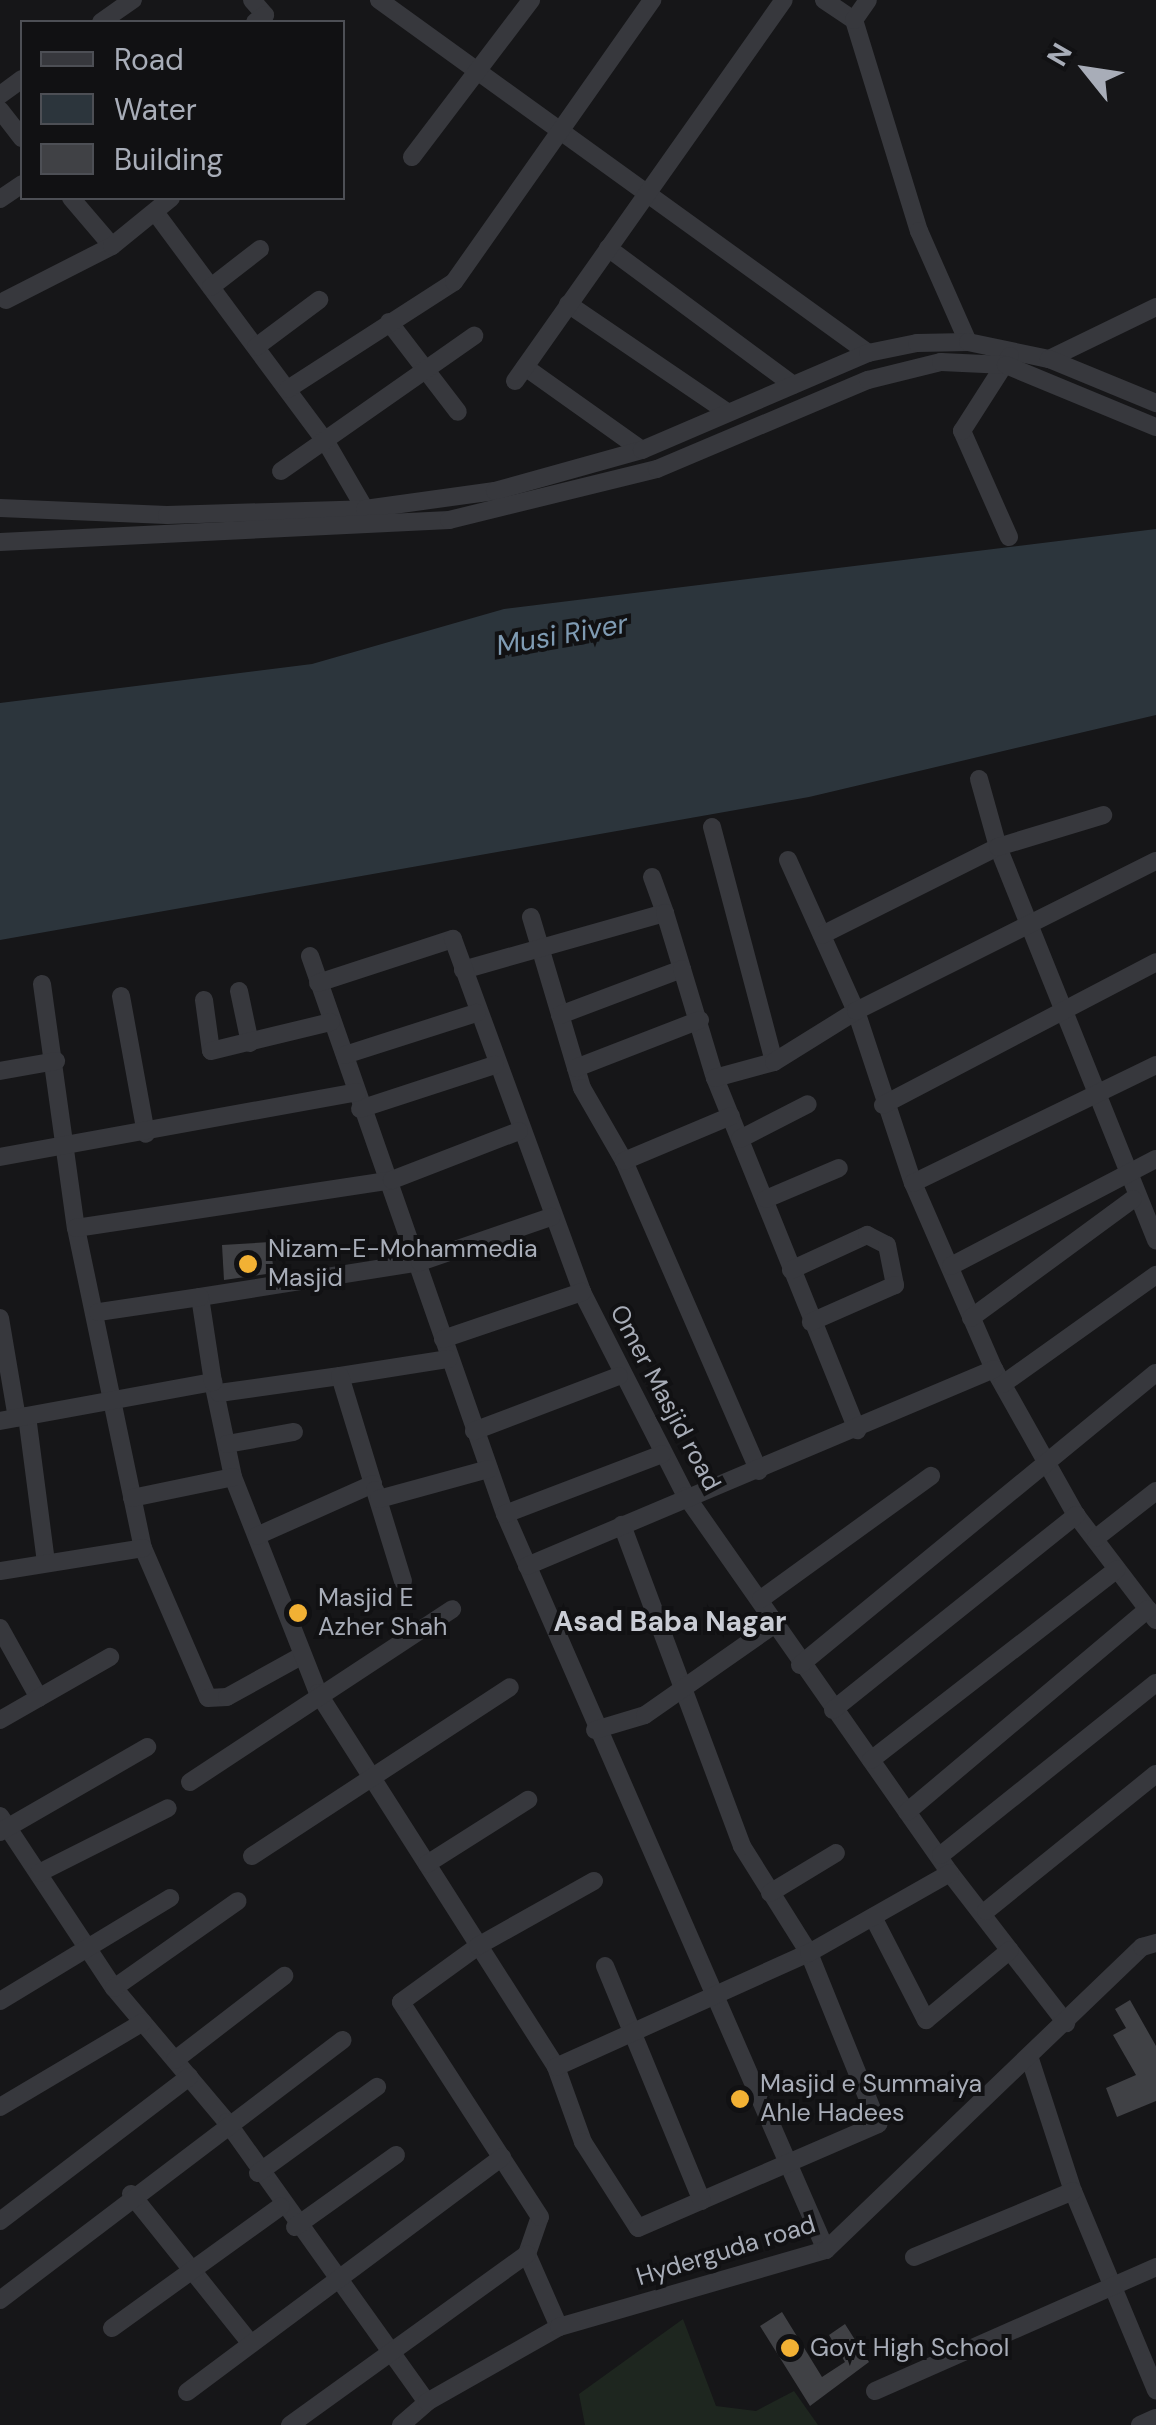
<!DOCTYPE html>
<html>
<head>
<meta charset="utf-8">
<style>
	body { margin:0 }
	#map { position:relative; width:1156px; height:2425px; overflow:hidden; background:#161618; font-family:"DM Sans",sans-serif }
	div>[style] { position:absolute }
	.green>* { inset:0; background:#1e261f }
	.water>* { inset:0; background:#2c353c }
	.building>* { inset:0; background:#404145 }
	.minor>* { height:18px; margin:-9px; padding:0 9px; transform-origin:9px; border-radius:9px; background:#37383d }
	.dots>* { width:28px; height:28px; translate:-50% -50%; box-sizing:border-box; border:5px solid #111113; border-radius:50% }
	span { translate:-50% -50%; white-space:nowrap; text-align:center; line-height:1.15; -webkit-text-stroke:8px #111113; paint-order:stroke }
	.poi-label { font-size:25px; color:#a8adb8 }
	.left { translate:0 -50%; text-align:left }
	.street-label { font-size:25px; color:#a8adb8 }
	.water-label { font-size:28px; color:#7f9bb3; font-style:italic }
	.neighbourhood-label { font-size:28px; color:#c9ccd4; font-weight:700 }
	.legend { position:absolute; left:20px; top:20px; width:325px; height:180px; box-sizing:border-box; background:#111113; border:2px solid #4d4f55; margin:0; padding:12px 18px; list-style:none; font-size:30px; color:#a8adb8 }
	.legend li { display:flex; align-items:center; gap:20px; height:50px }
	.legend b { width:50px; border:2px solid #4d4f55 }
	.north { position:absolute; left:1036px; top:20px; width:100px; height:100px; -webkit-text-stroke:8px #111113; paint-order:stroke; rotate:300deg; font-size:28px; font-weight:700; line-height:40px; text-align:center; color:#a8adb8 }
	.north::after { content:''; display:block; margin:auto; width:35px; height:45px; background:#a8adb8; clip-path:polygon(50% 0,100% 100%,50% 72%,0 100%) }
</style>
</head>
<body>
<div id="map">
	<div class="green">
		<div style="clip-path:polygon(683px 2319px,716px 2406px,756px 2411px,794px 2391px,818px 2425px,585px 2425px,579px 2394px)"></div>
	</div>
	<div class="water">
		<div style="clip-path:polygon(1156px 529px,1156px 715px,809px 797px,0 940px,0 703px,312px 664px,504px 609px)"></div>
	</div>
	<div class="building">
		<div style="clip-path:polygon(270px 1242px,274px 1273px,224px 1280px,222px 1245px)"></div>
		<div style="clip-path:polygon(1130px 2000px,1156px 2046px,1156px 2101px,1117px 2117px,1106px 2088px,1136px 2075px,1113px 2035px,1126px 2028px,1115px 2009px)"></div>
		<div style="clip-path:polygon(782px 2312px,822px 2377px,845px 2362px,829px 2335px,845px 2324px,869px 2362px,810px 2406px,760px 2326px)"></div>
	</div>
	<div class="minor">
		<div style="left:252px;top:0;width:20px;rotate:49deg"></div>
		<div style="left:265px;top:15px;width:12px;rotate:145deg"></div>
		<div style="left:379px;top:0;width:603px;rotate:35.82deg"></div>
		<div style="left:824px;top:0;width:36px;rotate:34deg"></div>
		<div style="left:854px;top:20px;width:221px;rotate:72.9deg"></div>
		<div style="left:919px;top:231px;width:121px;rotate:66.2deg"></div>
		<div style="left:854px;top:20px;width:24px;rotate:-55deg"></div>
		<div style="left:101px;top:22px;width:39px;rotate:-35deg"></div>
		<div style="left:0;top:95px;width:27px;rotate:-36deg"></div>
		<div style="left:0;top:110px;width:36px;rotate:52deg"></div>
		<div style="left:412px;top:157px;width:197px;rotate:-52.8deg"></div>
		<div style="left:71px;top:198px;width:63px;rotate:49.5deg"></div>
		<div style="left:0;top:199px;width:27px;rotate:-34deg"></div>
		<div style="left:155px;top:212px;width:287px;rotate:53.4deg"></div>
		<div style="left:326px;top:442px;width:78px;rotate:59.8deg"></div>
		<div style="left:608px;top:248px;width:230px;rotate:36.5deg"></div>
		<div style="left:211px;top:287px;width:62px;rotate:-37.8deg"></div>
		<div style="left:6px;top:300px;width:119px;rotate:-27deg"></div>
		<div style="left:112px;top:246px;width:76px;rotate:-39.1deg"></div>
		<div style="left:568px;top:304px;width:192px;rotate:34.2deg"></div>
		<div style="left:389px;top:322px;width:113px;rotate:52.5deg"></div>
		<div style="left:256px;top:347px;width:79px;rotate:-36.7deg"></div>
		<div style="left:1049px;top:359px;width:119px;rotate:-25.9deg"></div>
		<div style="left:525px;top:367px;width:143px;rotate:35.4deg"></div>
		<div style="left:515px;top:381px;width:466px;rotate:-54.8deg"></div>
		<div style="left:288px;top:389px;width:197px;rotate:-32.8deg"></div>
		<div style="left:454px;top:282px;width:345px;rotate:-54.9deg"></div>
		<div style="left:281px;top:471px;width:236px;rotate:-35deg"></div>
		<div style="left:0;top:508px;width:167px;rotate:2.4deg"></div>
		<div style="left:167px;top:515px;width:198px;rotate:-1.7deg"></div>
		<div style="left:365px;top:509px;width:131px;rotate:-7.9deg"></div>
		<div style="left:495px;top:491px;width:153px;rotate:-15.6deg"></div>
		<div style="left:642px;top:450px;width:246px;rotate:-23.2deg"></div>
		<div style="left:868px;top:353px;width:50px;rotate:-11.5deg"></div>
		<div style="left:917px;top:343px;width:51px;rotate:-1.1deg"></div>
		<div style="left:968px;top:342px;width:83px;rotate:11.9deg"></div>
		<div style="left:1049px;top:359px;width:116px;rotate:22.4deg"></div>
		<div style="left:1009px;top:537px;width:116px;rotate:-113.9deg"></div>
		<div style="left:962px;top:431px;width:89px;rotate:-57.4deg"></div>
		<div style="left:0;top:542px;width:450px;rotate:-2.8deg"></div>
		<div style="left:449px;top:520px;width:214px;rotate:-13.8deg"></div>
		<div style="left:657px;top:469px;width:229px;rotate:-22.9deg"></div>
		<div style="left:868px;top:380px;width:75px;rotate:-13.9deg"></div>
		<div style="left:941px;top:362px;width:65px;rotate:2.6deg"></div>
		<div style="left:1006px;top:365px;width:162px;rotate:22.5deg"></div>
		<div style="left:979px;top:779px;width:71px;rotate:74.4deg"></div>
		<div style="left:998px;top:847px;width:424px;rotate:68.1deg"></div>
		<div style="left:712px;top:827px;width:243px;rotate:75.2deg"></div>
		<div style="left:788px;top:860px;width:166px;rotate:65.8deg"></div>
		<div style="left:856px;top:1011px;width:181px;rotate:71.7deg"></div>
		<div style="left:913px;top:1183px;width:203px;rotate:66.5deg"></div>
		<div style="left:994px;top:1369px;width:167px;rotate:60.7deg"></div>
		<div style="left:1076px;top:1515px;width:132px;rotate:52.7deg"></div>
		<div style="left:652px;top:877px;width:38px;rotate:70deg"></div>
		<div style="left:531px;top:917px;width:178px;rotate:73.4deg"></div>
		<div style="left:582px;top:1088px;width:84px;rotate:60.1deg"></div>
		<div style="left:624px;top:1161px;width:338px;rotate:66.5deg"></div>
		<div style="left:822px;top:935px;width:197px;rotate:-26.6deg"></div>
		<div style="left:998px;top:847px;width:110px;rotate:-16.9deg"></div>
		<div style="left:310px;top:956px;width:591px;rotate:70.74deg"></div>
		<div style="left:505px;top:1514px;width:803px;rotate:66.44deg"></div>
		<div style="left:463px;top:970px;width:210px;rotate:-15.8deg"></div>
		<div style="left:665px;top:913px;width:59px;rotate:73.1deg"></div>
		<div style="left:318px;top:983px;width:142px;rotate:-18.1deg"></div>
		<div style="left:453px;top:939px;width:376px;rotate:69.9deg"></div>
		<div style="left:582px;top:1292px;width:229px;rotate:63deg"></div>
		<div style="left:686px;top:1496px;width:460px;rotate:55deg"></div>
		<div style="left:950px;top:1873px;width:190px;rotate:52.3deg"></div>
		<div style="left:42px;top:984px;width:246px;rotate:82.1deg"></div>
		<div style="left:76px;top:1228px;width:327px;rotate:78.2deg"></div>
		<div style="left:143px;top:1548px;width:163px;rotate:66.6deg"></div>
		<div style="left:208px;top:1698px;width:19px;rotate:-3deg"></div>
		<div style="left:227px;top:1697px;width:85px;rotate:-29deg"></div>
		<div style="left:239px;top:991px;width:53px;rotate:78.1deg"></div>
		<div style="left:121px;top:996px;width:140px;rotate:79.7deg"></div>
		<div style="left:204px;top:1000px;width:51px;rotate:82.2deg"></div>
		<div style="left:211px;top:1051px;width:123px;rotate:-13.6deg"></div>
		<div style="left:560px;top:1015px;width:130px;rotate:-20.7deg"></div>
		<div style="left:682px;top:969px;width:114px;rotate:73.2deg"></div>
		<div style="left:715px;top:1078px;width:380px;rotate:68deg"></div>
		<div style="left:345px;top:1055px;width:138px;rotate:-17.8deg"></div>
		<div style="left:576px;top:1068px;width:133px;rotate:-21.2deg"></div>
		<div style="left:0;top:1071px;width:57px;rotate:-10.1deg"></div>
		<div style="left:715px;top:1078px;width:61px;rotate:-15.2deg"></div>
		<div style="left:774px;top:1062px;width:97px;rotate:-31.9deg"></div>
		<div style="left:856px;top:1011px;width:335px;rotate:-26.6deg"></div>
		<div style="left:883px;top:1105px;width:308px;rotate:-27.6deg"></div>
		<div style="left:360px;top:1109px;width:142px;rotate:-18.1deg"></div>
		<div style="left:740px;top:1139px;width:76px;rotate:-27.2deg"></div>
		<div style="left:0;top:1157px;width:363px;rotate:-10.3deg"></div>
		<div style="left:624px;top:1161px;width:116px;rotate:-22.8deg"></div>
		<div style="left:913px;top:1183px;width:270px;rotate:-25.9deg"></div>
		<div style="left:766px;top:1199px;width:79px;rotate:-23deg"></div>
		<div style="left:76px;top:1228px;width:320px;rotate:-8.6deg"></div>
		<div style="left:392px;top:1180px;width:136px;rotate:-21.1deg"></div>
		<div style="left:951px;top:1266px;width:231px;rotate:-27.6deg"></div>
		<div style="left:791px;top:1270px;width:84px;rotate:-24.7deg"></div>
		<div style="left:867px;top:1235px;width:22px;rotate:27deg"></div>
		<div style="left:887px;top:1245px;width:41px;rotate:78.7deg"></div>
		<div style="left:895px;top:1285px;width:92px;rotate:156.2deg"></div>
		<div style="left:200px;top:1297px;width:223px;rotate:-9deg"></div>
		<div style="left:420px;top:1262px;width:139px;rotate:-19deg"></div>
		<div style="left:0;top:1318px;width:101px;rotate:80.4deg"></div>
		<div style="left:971px;top:1318px;width:201px;rotate:-36.3deg"></div>
		<div style="left:443px;top:1339px;width:147px;rotate:-18.7deg"></div>
		<div style="left:340px;top:1376px;width:110px;rotate:-8.9deg"></div>
		<div style="left:213px;top:1382px;width:97px;rotate:78.1deg"></div>
		<div style="left:233px;top:1477px;width:232px;rotate:68.5deg"></div>
		<div style="left:318px;top:1693px;width:443px;rotate:57.5deg"></div>
		<div style="left:556px;top:2067px;width:80px;rotate:70.2deg"></div>
		<div style="left:583px;top:2142px;width:102px;rotate:57.4deg"></div>
		<div style="left:638px;top:2228px;width:262px;rotate:-23.4deg"></div>
		<div style="left:878px;top:2124px;width:184px;rotate:-112deg"></div>
		<div style="left:809px;top:1953px;width:126px;rotate:-122.1deg"></div>
		<div style="left:742px;top:1846px;width:343px;rotate:-110.5deg"></div>
		<div style="left:1003px;top:1384px;width:188px;rotate:-35.5deg"></div>
		<div style="left:219px;top:1393px;width:122px;rotate:-8deg"></div>
		<div style="left:340px;top:1376px;width:113px;rotate:73deg"></div>
		<div style="left:373px;top:1484px;width:127px;rotate:155.9deg"></div>
		<div style="left:27px;top:1416px;width:148px;rotate:82.6deg"></div>
		<div style="left:0;top:1421px;width:217px;rotate:-10.4deg"></div>
		<div style="left:213px;top:1382px;width:86px;rotate:-98.7deg"></div>
		<div style="left:200px;top:1297px;width:103px;rotate:171.6deg"></div>
		<div style="left:474px;top:1431px;width:155px;rotate:-20.8deg"></div>
		<div style="left:227px;top:1444px;width:68px;rotate:-10.2deg"></div>
		<div style="left:375px;top:1490px;width:95px;rotate:72.9deg"></div>
		<div style="left:132px;top:1498px;width:103px;rotate:-11.7deg"></div>
		<div style="left:379px;top:1499px;width:114px;rotate:-15.3deg"></div>
		<div style="left:505px;top:1514px;width:168px;rotate:-20.9deg"></div>
		<div style="left:1096px;top:1538px;width:76px;rotate:-38.1deg"></div>
		<div style="left:527px;top:1566px;width:507px;rotate:-22.87deg"></div>
		<div style="left:0;top:1571px;width:145px;rotate:-9.1deg"></div>
		<div style="left:761px;top:1599px;width:210px;rotate:-35.9deg"></div>
		<div style="left:0;top:1628px;width:80px;rotate:60.9deg"></div>
		<div style="left:800px;top:1665px;width:460px;rotate:-39.4deg"></div>
		<div style="left:833px;top:1710px;width:312px;rotate:-38.7deg"></div>
		<div style="left:0;top:1720px;width:127px;rotate:-29.8deg"></div>
		<div style="left:595px;top:1730px;width:52px;rotate:-16.7deg"></div>
		<div style="left:645px;top:1715px;width:155px;rotate:-35deg"></div>
		<div style="left:871px;top:1760px;width:311px;rotate:-37.8deg"></div>
		<div style="left:190px;top:1782px;width:314px;rotate:-33.4deg"></div>
		<div style="left:907px;top:1812px;width:315px;rotate:-40.1deg"></div>
		<div style="left:0;top:1816px;width:206px;rotate:56.5deg"></div>
		<div style="left:114px;top:1988px;width:175px;rotate:49.9deg"></div>
		<div style="left:227px;top:2122px;width:344px;rotate:54.5deg"></div>
		<div style="left:0;top:1832px;width:170px;rotate:-30deg"></div>
		<div style="left:941px;top:1855px;width:275px;rotate:-38.7deg"></div>
		<div style="left:252px;top:1856px;width:308px;rotate:-33.2deg"></div>
		<div style="left:427px;top:1864px;width:120px;rotate:-32.4deg"></div>
		<div style="left:39px;top:1873px;width:144px;rotate:-26.7deg"></div>
		<div style="left:770px;top:1893px;width:77px;rotate:-31.2deg"></div>
		<div style="left:986px;top:1911px;width:218px;rotate:-38.9deg"></div>
		<div style="left:873px;top:1917px;width:116px;rotate:62.8deg"></div>
		<div style="left:926px;top:2020px;width:109px;rotate:-39.8deg"></div>
		<div style="left:605px;top:1966px;width:254px;rotate:67.6deg"></div>
		<div style="left:114px;top:1988px;width:151px;rotate:-35.1deg"></div>
		<div style="left:0;top:2001px;width:199px;rotate:-31.2deg"></div>
		<div style="left:1030px;top:2059px;width:139px;rotate:72deg"></div>
		<div style="left:1073px;top:2191px;width:216px;rotate:67.4deg"></div>
		<div style="left:175px;top:2060px;width:138px;rotate:-37.6deg"></div>
		<div style="left:556px;top:2067px;width:277px;rotate:-24.3deg"></div>
		<div style="left:809px;top:1953px;width:162px;rotate:-29.6deg"></div>
		<div style="left:0;top:2107px;width:166px;rotate:-30.7deg"></div>
		<div style="left:258px;top:2173px;width:147px;rotate:-35.9deg"></div>
		<div style="left:131px;top:2194px;width:192px;rotate:51.3deg"></div>
		<div style="left:0;top:2221px;width:238px;rotate:-37.3deg"></div>
		<div style="left:295px;top:2227px;width:124px;rotate:-35.5deg"></div>
		<div style="left:914px;top:2257px;width:172px;rotate:-22.5deg"></div>
		<div style="left:0;top:2300px;width:430px;rotate:-37.2deg"></div>
		<div style="left:559px;top:2327px;width:80px;rotate:-113.7deg"></div>
		<div style="left:527px;top:2254px;width:39px;rotate:-71deg"></div>
		<div style="left:540px;top:2217px;width:256px;rotate:-122.9deg"></div>
		<div style="left:401px;top:2002px;width:95px;rotate:-36deg"></div>
		<div style="left:478px;top:1946px;width:133px;rotate:-29.3deg"></div>
		<div style="left:112px;top:2328px;width:208px;rotate:-35.8deg"></div>
		<div style="left:875px;top:2391px;width:307px;rotate:-23.8deg"></div>
		<div style="left:187px;top:2392px;width:393px;rotate:-36.7deg"></div>
		<div style="left:290px;top:2425px;width:292px;rotate:-35.8deg"></div>
		<div style="left:401px;top:2425px;width:35px;rotate:-41deg"></div>
		<div style="left:427px;top:2402px;width:152px;rotate:-29.6deg"></div>
		<div style="left:559px;top:2327px;width:278px;rotate:-16.1deg"></div>
		<div style="left:826px;top:2250px;width:438px;rotate:-43.8deg"></div>
		<div style="left:1142px;top:1947px;width:15px;rotate:-16deg"></div>
		<div style="left:1140px;top:2425px;width:17px;rotate:-24deg"></div>
	</div>
	<div class="dots">
		<div style="left:248px;top:1264px;background:#f2b134"></div>
		<div style="left:298px;top:1613px;background:#f2b134"></div>
		<div style="left:740px;top:2099px;background:#f2b134"></div>
		<div style="left:790px;top:2348px;background:#f2b134"></div>
	</div>
	<div class="poi-label">
		<span class="left" style="left:268px;top:1264px">Nizam-E-Mohammedia<br>Masjid</span>
		<span class="left" style="left:318px;top:1613px">Masjid E<br>Azher Shah</span>
		<span class="left" style="left:760px;top:2099px">Masjid e Summaiya<br>Ahle Hadees</span>
		<span class="left" style="left:810px;top:2348px">Govt High School</span>
	</div>
	<div class="street-label">
		<span style="left:665px;top:1398px;rotate:62deg">Omer Masjid road</span>
		<span style="left:726px;top:2251px;rotate:-17deg">Hyderguda road</span>
	</div>
	<div class="water-label">
		<span style="left:562px;top:635px;rotate:-10deg">Musi River</span>
	</div>
	<div class="neighbourhood-label">
		<span style="left:670px;top:1622px">Asad Baba Nagar</span>
	</div>
	<ul class="legend">
	<li><b style="height:12px;background:#37383d"></b>Road</li>
	<li><b style="height:28px;background:#2c353c"></b>Water</li>
	<li><b style="height:28px;background:#404145"></b>Building</li>
	</ul>
	<div class="north">N</div>
</div>
</body>
</html>
